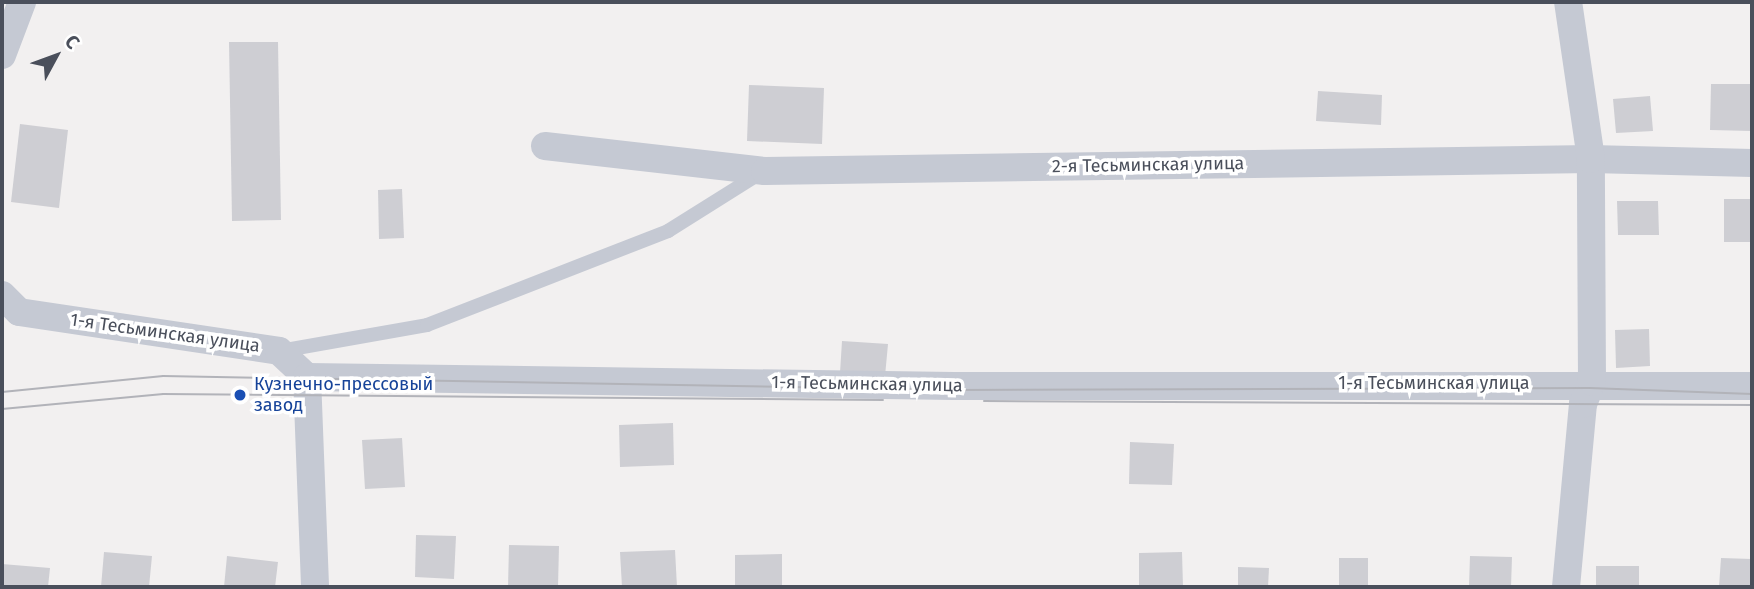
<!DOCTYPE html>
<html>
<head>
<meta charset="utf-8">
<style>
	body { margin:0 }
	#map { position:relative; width:1754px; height:589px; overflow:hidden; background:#f2f0f0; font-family:"Fira Sans",sans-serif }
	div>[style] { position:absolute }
	.building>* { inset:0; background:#ceced3 }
	.lane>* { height:14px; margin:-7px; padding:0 7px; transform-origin:7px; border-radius:7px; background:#c5c9d3 }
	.street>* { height:28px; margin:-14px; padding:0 14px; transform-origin:14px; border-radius:14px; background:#c5c9d3 }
	.tram>* { height:2px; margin:-1px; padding:0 1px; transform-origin:1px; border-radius:1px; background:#b2b3b9 }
	.dots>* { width:19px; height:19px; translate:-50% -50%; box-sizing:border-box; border:4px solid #fff; border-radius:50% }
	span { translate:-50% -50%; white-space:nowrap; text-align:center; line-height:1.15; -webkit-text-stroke:7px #fff; paint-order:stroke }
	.street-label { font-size:18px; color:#4a4f5b }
	.transit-label { font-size:18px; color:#164399 }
	.left { translate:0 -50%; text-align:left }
	.frame { position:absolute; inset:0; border:4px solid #4a4f5b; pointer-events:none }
	.north { position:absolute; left:21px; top:21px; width:70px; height:70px; -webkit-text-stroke:5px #fff; paint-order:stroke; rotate:49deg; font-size:19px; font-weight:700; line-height:28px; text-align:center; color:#4a4f5b }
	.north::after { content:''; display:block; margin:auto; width:24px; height:32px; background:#4a4f5b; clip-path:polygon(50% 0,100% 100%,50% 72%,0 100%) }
</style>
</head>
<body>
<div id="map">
	<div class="building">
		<div style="clip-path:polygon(229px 42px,278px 42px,281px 220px,232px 221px)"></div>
		<div style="clip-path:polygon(1711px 84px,1752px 84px,1752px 131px,1710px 130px)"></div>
		<div style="clip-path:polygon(749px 85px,824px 88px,822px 144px,747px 141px)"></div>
		<div style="clip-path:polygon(1318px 91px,1382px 95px,1381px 125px,1316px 121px)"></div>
		<div style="clip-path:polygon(1650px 96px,1653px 131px,1616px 133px,1613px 99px)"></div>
		<div style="clip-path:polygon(20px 124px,68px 130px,59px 208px,11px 202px)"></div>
		<div style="clip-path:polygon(402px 189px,404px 238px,379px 239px,378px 190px)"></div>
		<div style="clip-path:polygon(1724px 199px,1752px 199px,1752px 242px,1724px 242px)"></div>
		<div style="clip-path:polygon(1617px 201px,1658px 201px,1659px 235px,1618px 235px)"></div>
		<div style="clip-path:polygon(1649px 329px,1650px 366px,1616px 368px,1615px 330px)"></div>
		<div style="clip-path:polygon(842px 341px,888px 344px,885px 376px,840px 373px)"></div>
		<div style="clip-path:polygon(673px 423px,674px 465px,620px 467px,619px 425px)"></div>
		<div style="clip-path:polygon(402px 438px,405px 487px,365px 489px,362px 440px)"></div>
		<div style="clip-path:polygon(1130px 442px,1174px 444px,1172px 485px,1129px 484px)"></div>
		<div style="clip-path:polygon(416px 535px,456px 536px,454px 579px,415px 577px)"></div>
		<div style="clip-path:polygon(509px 545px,559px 546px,558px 587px,508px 587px)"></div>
		<div style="clip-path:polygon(675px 550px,677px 587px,622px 587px,620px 552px)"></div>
		<div style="clip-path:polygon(104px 552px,152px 556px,149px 587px,101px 587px)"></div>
		<div style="clip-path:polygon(1182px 552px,1183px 587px,1139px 587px,1139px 553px)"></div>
		<div style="clip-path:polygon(782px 554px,782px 587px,735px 587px,735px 555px)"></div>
		<div style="clip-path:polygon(227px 556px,278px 562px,275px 587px,224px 587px)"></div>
		<div style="clip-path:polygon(1470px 556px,1512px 557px,1511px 587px,1469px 587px)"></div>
		<div style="clip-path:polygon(1339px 558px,1368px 558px,1368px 587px,1339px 587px)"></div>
		<div style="clip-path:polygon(1721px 558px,1752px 559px,1752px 587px,1719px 587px)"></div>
		<div style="clip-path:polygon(2px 564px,50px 568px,48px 587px,2px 587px)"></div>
		<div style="clip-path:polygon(1596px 566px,1639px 566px,1639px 587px,1596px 587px)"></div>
		<div style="clip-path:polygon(1238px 567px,1269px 568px,1268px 587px,1238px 587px)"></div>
	</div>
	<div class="lane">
		<div style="left:280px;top:351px;width:149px;rotate:-10deg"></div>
		<div style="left:427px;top:325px;width:259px;rotate:-21.3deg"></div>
		<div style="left:668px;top:231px;width:107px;rotate:-32.1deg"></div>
	</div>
	<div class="street">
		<div style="left:2px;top:55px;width:57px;rotate:-69.3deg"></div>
		<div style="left:545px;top:146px;width:221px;rotate:6.5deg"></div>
		<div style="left:765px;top:171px;width:826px;rotate:-0.83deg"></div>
		<div style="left:1591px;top:159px;width:161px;rotate:1.4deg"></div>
		<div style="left:2px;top:295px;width:24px;rotate:45deg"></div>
		<div style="left:19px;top:312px;width:263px;rotate:8.5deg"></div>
		<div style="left:279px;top:351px;width:38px;rotate:43deg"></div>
		<div style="left:307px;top:377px;width:647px;rotate:0.8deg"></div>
		<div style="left:954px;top:386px;width:798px"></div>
		<div style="left:307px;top:377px;width:210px;rotate:87.8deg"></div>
		<div style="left:1566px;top:587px;width:184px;rotate:-84.7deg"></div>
		<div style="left:1583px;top:404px;width:24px;rotate:-68deg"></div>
		<div style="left:1592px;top:382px;width:223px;rotate:-90.3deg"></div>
		<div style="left:1591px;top:159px;width:159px;rotate:-98.3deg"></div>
	</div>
	<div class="tram">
		<div style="left:2px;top:392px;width:162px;rotate:-5.7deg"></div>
		<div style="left:163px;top:376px;width:791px;rotate:1.01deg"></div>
		<div style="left:954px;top:390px;width:636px;rotate:-0.18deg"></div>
		<div style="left:1590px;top:388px;width:162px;rotate:2.1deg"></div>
		<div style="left:984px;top:401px;width:768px;rotate:0.3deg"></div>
		<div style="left:2px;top:409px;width:162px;rotate:-5.3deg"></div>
		<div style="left:163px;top:394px;width:720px;rotate:0.48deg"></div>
	</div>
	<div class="dots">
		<div style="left:240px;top:395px;background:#1a4fb4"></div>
	</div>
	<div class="street-label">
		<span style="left:1148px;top:165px;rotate:-1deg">2-я Тесьминская улица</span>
		<span style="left:165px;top:333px;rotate:8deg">1-я Тесьминская улица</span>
		<span style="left:1434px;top:383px">1-я Тесьминская улица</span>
		<span style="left:867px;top:384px;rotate:1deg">1-я Тесьминская улица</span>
	</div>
	<div class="transit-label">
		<span class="left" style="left:254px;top:395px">Кузнечно-прессовый<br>завод</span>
	</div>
	<div class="frame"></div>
	<div class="north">С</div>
</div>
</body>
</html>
